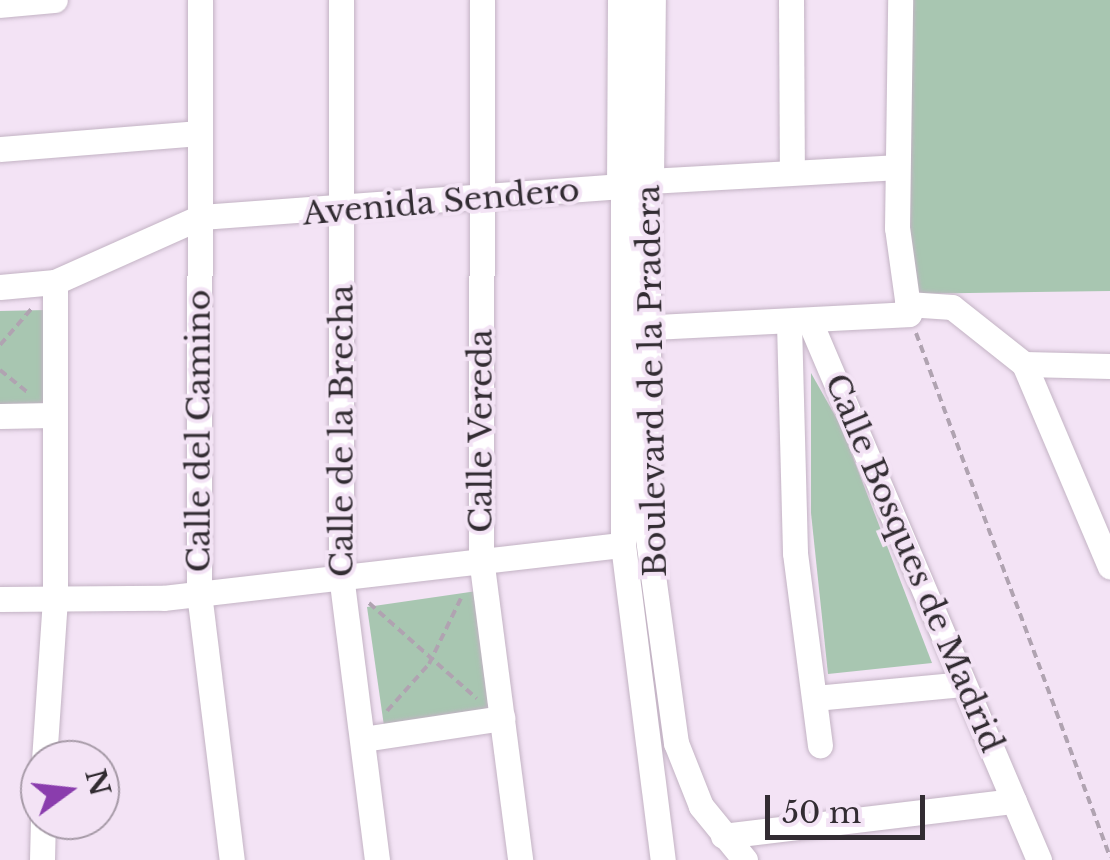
<!DOCTYPE html>
<html>
<head>
<meta charset="utf-8">
<style>
	body { margin:0 }
	#map { position:relative; width:1110px; height:860px; overflow:hidden; background:#f3e3f5; font-family:"Libre Baskerville",serif }
	div>[style] { position:absolute }
	.green>* { inset:0; background:#a8c6b1 }
	.path>* { height:4px; margin-top:-2px; transform-origin:0; background:repeating-linear-gradient(90deg,#b0a3b1 0 8px,transparent 0 13px) }
	.roads { filter:drop-shadow(0 0 2px #c3b3c4) drop-shadow(0 0 2px #c3b3c4) }
	.minor>* { height:25px; margin:-12.5px; padding:0 12.5px; transform-origin:12.5px; border-radius:12.5px; background:#fff }
	.tertiary>* { height:32px; margin:-16px; padding:0 16px; transform-origin:16px; border-radius:16px; background:#fff }
	span { translate:-50% -50%; white-space:nowrap; text-align:center; line-height:1.15; -webkit-text-stroke:8px #f3e3f5; paint-order:stroke }
	.street-label { font-size:32px; color:#322c32 }
	.north { position:absolute; left:20px; top:740px; width:100px; height:100px; box-sizing:border-box; background:#f3e3f5; border:2px solid #a69aa7; border-radius:50%; rotate:75deg; font-size:28px; font-weight:700; line-height:40px; text-align:center; color:#322c32 }
	.north::after { content:''; display:block; margin:auto; width:35px; height:45px; background:#8a3dad; clip-path:polygon(50% 0,100% 100%,50% 72%,0 100%) }
	.scale { position:absolute; left:765px; top:795px; width:160px; height:45px; box-sizing:border-box; border:5px solid #322c32; border-top:0; padding-left:12px; font-size:30px; line-height:35px; white-space:nowrap; color:#322c32; -webkit-text-stroke:8px #f3e3f5; paint-order:stroke }
</style>
</head>
<body>
<div id="map">
	<div class="green">
		<div style="clip-path:polygon(901px 0,1110px 0,1110px 291px,904px 294px)"></div>
		<div style="clip-path:polygon(47px 310px,49px 404px,0 405px,0 311px)"></div>
		<div style="clip-path:polygon(811px 373px,841px 426px,932px 663px,828px 674px,811px 513px)"></div>
		<div style="clip-path:polygon(477px 591px,496px 718px,385px 733px,367px 607px)"></div>
	</div>
	<div class="path">
		<div style="left:916px;top:333px;width:559px;rotate:69.68deg"></div>
		<div style="left:0;top:345px;width:49px;rotate:-49.1deg"></div>
		<div style="left:0;top:370px;width:35px;rotate:39deg"></div>
		<div style="left:369px;top:603px;width:144px;rotate:41.6deg"></div>
		<div style="left:387px;top:711px;width:63px;rotate:-48.2deg"></div>
		<div style="left:429px;top:664px;width:73px;rotate:-64.1deg"></div>
	</div>
	<div class="roads">
		<div class="minor">
			<div style="left:200px;top:0;width:593px;rotate:90.1deg"></div>
			<div style="left:199px;top:593px;width:269px;rotate:83deg"></div>
			<div style="left:341px;top:0;width:575px;rotate:90deg"></div>
			<div style="left:341px;top:575px;width:287px;rotate:82.8deg"></div>
			<div style="left:482px;top:0;width:558px;rotate:90.1deg"></div>
			<div style="left:481px;top:558px;width:305px;rotate:82.6deg"></div>
			<div style="left:791px;top:0;width:172px;rotate:89.7deg"></div>
			<div style="left:0;top:5px;width:55px;rotate:-5.2deg"></div>
			<div style="left:0;top:149px;width:200px;rotate:-4.6deg"></div>
			<div style="left:0;top:287px;width:55px;rotate:-5.2deg"></div>
			<div style="left:55px;top:282px;width:159px;rotate:-24.1deg"></div>
			<div style="left:200px;top:217px;width:424px;rotate:-4.2deg"></div>
			<div style="left:623px;top:186px;width:359px;rotate:90deg"></div>
			<div style="left:623px;top:545px;width:318px;rotate:82.8deg"></div>
			<div style="left:907px;top:304px;width:45px;rotate:3.8deg"></div>
			<div style="left:952px;top:307px;width:92px;rotate:38.4deg"></div>
			<div style="left:1024px;top:364px;width:86px;rotate:1.3deg"></div>
			<div style="left:810px;top:322px;width:585px;rotate:66.94deg"></div>
			<div style="left:789px;top:323px;width:230px;rotate:88.5deg"></div>
			<div style="left:795px;top:553px;width:194px;rotate:82.6deg"></div>
			<div style="left:635px;top:328px;width:274px;rotate:-2.9deg"></div>
			<div style="left:909px;top:314px;width:87px;rotate:-97.9deg"></div>
			<div style="left:897px;top:228px;width:228px;rotate:-89.2deg"></div>
			<div style="left:1024px;top:364px;width:220px;rotate:67deg"></div>
			<div style="left:0;top:416px;width:54px;rotate:-1.1deg"></div>
			<div style="left:0;top:599px;width:163px;rotate:-0.4deg"></div>
			<div style="left:163px;top:598px;width:463px;rotate:-6.6deg"></div>
			<div style="left:815px;top:698px;width:148px;rotate:-5.4deg"></div>
			<div style="left:363px;top:739px;width:141px;rotate:-8.6deg"></div>
			<div style="left:44px;top:760px;width:161px;rotate:-86.1deg"></div>
			<div style="left:55px;top:599px;width:317px;rotate:-90deg"></div>
			<div style="left:723px;top:836px;width:293px;rotate:-6.9deg"></div>
			<div style="left:42px;top:860px;width:40px;rotate:-88.6deg"></div>
			<div style="left:745px;top:860px;width:70px;rotate:-129.2deg"></div>
			<div style="left:701px;top:806px;width:68px;rotate:-111.6deg"></div>
			<div style="left:676px;top:743px;width:207px;rotate:-97.8deg"></div>
			<div style="left:648px;top:538px;width:357px;rotate:-90deg"></div>
			<div style="left:648px;top:181px;width:248px;rotate:-3.2deg"></div>
		</div>
		<div class="tertiary">
			<div style="left:624px;top:0;width:186px;rotate:90.3deg"></div>
			<div style="left:623px;top:186px;width:25px;rotate:-11deg"></div>
			<div style="left:648px;top:181px;width:181px;rotate:-89.4deg"></div>
		</div>
	</div>
	<div class="street-label">
		<span style="left:441px;top:202px;rotate:-5deg">Avenida Sendero</span>
		<span style="left:652px;top:381px;rotate:-91deg">Boulevard de la Pradera</span>
		<span style="left:199px;top:431px;rotate:-90deg">Calle del Camino</span>
		<span style="left:342px;top:431px;rotate:-90deg">Calle de la Brecha</span>
		<span style="left:481px;top:431px;rotate:-90deg">Calle Vereda</span>
		<span style="left:914px;top:563px;rotate:67deg">Calle Bosques de Madrid</span>
	</div>
	<div class="north">N</div>
	<div class="scale">50 m</div>
</div>
</body>
</html>
